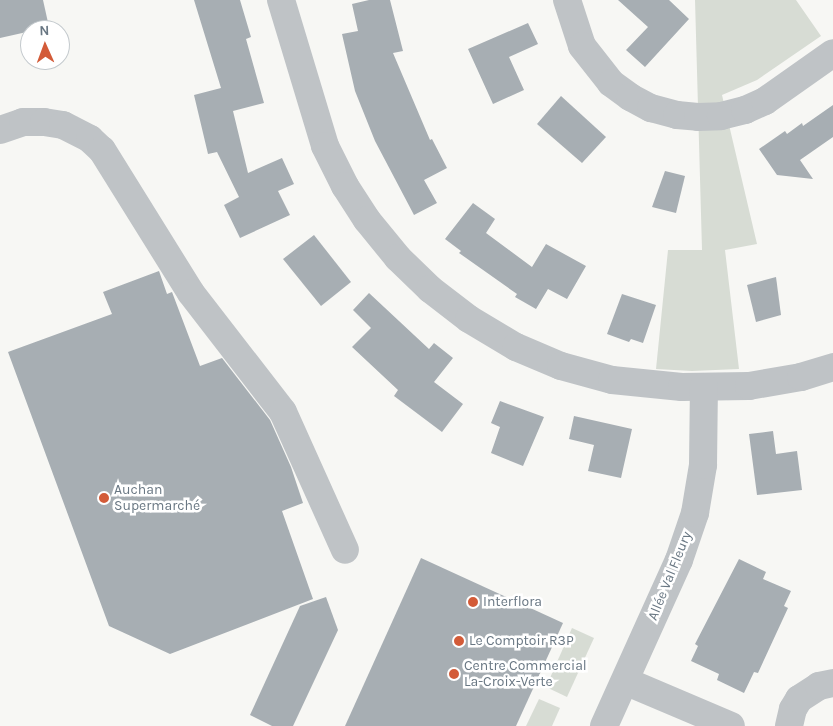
<!DOCTYPE html>
<html>
<head>
<meta charset="utf-8">
<style>
	body { margin:0 }
	#map { position:relative; width:833px; height:726px; overflow:hidden; background:#f7f7f4; font-family:Karla,sans-serif }
	div>[style] { position:absolute }
	.green>* { inset:0; background:#d7dcd4 }
	.building>* { inset:0; background:#a7aeb3 }
	.minor>* { height:28px; margin:-14px; padding:0 14px; transform-origin:14px; border-radius:14px; background:#bfc3c6 }
	.dots>* { width:14px; height:14px; translate:-50% -50%; box-sizing:border-box; border:2px solid #fff; border-radius:50% }
	span { translate:-50% -50%; white-space:nowrap; text-align:center; line-height:1.15; -webkit-text-stroke:5px #fff; paint-order:stroke }
	.poi-label { font-size:14px; color:#697783 }
	.left { translate:0 -50%; text-align:left }
	.street-label { font-size:14px; color:#697783 }
	.north { position:absolute; left:20px; top:20px; width:50px; height:50px; box-sizing:border-box; background:#fff; border:1px solid #c3c9cd; border-radius:50%; rotate:358deg; font-size:14px; font-weight:700; line-height:20px; text-align:center; color:#697783 }
	.north::after { content:''; display:block; margin:auto; width:18px; height:22px; background:#d35b38; clip-path:polygon(50% 0,100% 100%,50% 72%,0 100%) }
</style>
</head>
<body>
<div id="map">
	<div class="green">
		<div style="clip-path:polygon(695px 0,796px 0,821px 36px,757px 80px,722px 95px,757px 244px,725px 250px,739px 369px,692px 371px,656px 369px,668px 250px,702px 250px)"></div>
		<div style="clip-path:polygon(572px 628px,594px 638px,567px 697px,546px 687px)"></div>
		<div style="clip-path:polygon(539px 699px,560px 708px,552px 726px,526px 726px)"></div>
	</div>
	<div class="building">
		<div style="clip-path:polygon(0 0,43px 0,49px 27px,0 38px)"></div>
		<div style="clip-path:polygon(194px 0,240px 0,251px 37px,246px 39px,264px 103px,233px 111px,248px 173px,282px 158px,294px 184px,278px 191px,290px 215px,240px 238px,224px 205px,239px 197px,217px 152px,208px 154px,194px 95px,221px 88px)"></div>
		<div style="clip-path:polygon(369px 0,390px 0,403px 51px,393px 53px,430px 140px,432px 139px,447px 168px,424px 180px,437px 203px,414px 215px,375px 141px,355px 91px,342px 34px,358px 31px,352px 4px)"></div>
		<div style="clip-path:polygon(618px 0,669px 0,689px 19px,645px 67px,626px 50px,648px 27px)"></div>
		<div style="clip-path:polygon(528px 23px,538px 44px,509px 57px,524px 90px,493px 104px,468px 49px)"></div>
		<div style="clip-path:polygon(561px 96px,606px 137px,582px 163px,537px 124px)"></div>
		<div style="clip-path:polygon(833px 105px,833px 137px,800px 160px,813px 179px,777px 175px,759px 149px,785px 131px,787px 134px,802px 123px,803px 126px)"></div>
		<div style="clip-path:polygon(665px 171px,685px 176px,676px 213px,652px 207px)"></div>
		<div style="clip-path:polygon(473px 203px,495px 219px,486px 233px,532px 267px,546px 244px,586px 266px,567px 299px,548px 289px,536px 309px,515px 297px,517px 294px,459px 253px,461px 251px,445px 239px)"></div>
		<div style="clip-path:polygon(314px 235px,351px 282px,321px 306px,283px 259px)"></div>
		<div style="clip-path:polygon(159px 271px,167px 294px,172px 292px,200px 366px,222px 358px,270px 420px,291px 467px,303px 503px,282px 511px,313px 599px,170px 654px,109px 626px,8px 352px,112px 314px,103px 292px)"></div>
		<div style="clip-path:polygon(776px 277px,781px 315px,756px 322px,747px 285px)"></div>
		<div style="clip-path:polygon(369px 293px,429px 349px,434px 343px,453px 358px,434px 382px,463px 404px,442px 432px,394px 396px,398px 390px,352px 347px,371px 328px,353px 310px)"></div>
		<div style="clip-path:polygon(622px 294px,656px 305px,643px 343px,631px 339px,629px 342px,607px 334px)"></div>
		<div style="clip-path:polygon(500px 401px,544px 417px,523px 466px,491px 453px,500px 427px,491px 423px)"></div>
		<div style="clip-path:polygon(574px 416px,632px 429px,621px 478px,588px 471px,594px 445px,569px 439px)"></div>
		<div style="clip-path:polygon(773px 431px,776px 454px,797px 451px,802px 490px,757px 495px,749px 434px)"></div>
		<div style="clip-path:polygon(421px 558px,563px 623px,516px 726px,345px 726px)"></div>
		<div style="clip-path:polygon(739px 559px,766px 572px,763px 579px,791px 591px,784px 606px,788px 608px,758px 673px,754px 672px,744px 693px,717px 680px,719px 674px,691px 661px,698px 646px,695px 644px)"></div>
		<div style="clip-path:polygon(326px 597px,338px 630px,293px 726px,272px 726px,250px 715px,300px 606px)"></div>
	</div>
	<div class="minor">
		<div style="left:281px;top:0;width:152px;rotate:73.2deg"></div>
		<div style="left:325px;top:146px;width:45px;rotate:63.4deg"></div>
		<div style="left:345px;top:186px;width:40px;rotate:57.1deg"></div>
		<div style="left:367px;top:220px;width:49px;rotate:50.8deg"></div>
		<div style="left:398px;top:258px;width:45px;rotate:44.1deg"></div>
		<div style="left:430px;top:289px;width:49px;rotate:37.6deg"></div>
		<div style="left:469px;top:319px;width:55px;rotate:30.8deg"></div>
		<div style="left:516px;top:347px;width:49px;rotate:22.9deg"></div>
		<div style="left:561px;top:366px;width:53px;rotate:15.4deg"></div>
		<div style="left:612px;top:380px;width:70px;rotate:5.7deg"></div>
		<div style="left:682px;top:387px;width:67px;rotate:-0.9deg"></div>
		<div style="left:749px;top:386px;width:53px;rotate:-9.8deg"></div>
		<div style="left:801px;top:377px;width:34px;rotate:-17deg"></div>
		<div style="left:567px;top:0;width:48px;rotate:71.9deg"></div>
		<div style="left:582px;top:46px;width:47px;rotate:51.9deg"></div>
		<div style="left:611px;top:83px;width:24px;rotate:36deg"></div>
		<div style="left:630px;top:97px;width:24px;rotate:28deg"></div>
		<div style="left:651px;top:108px;width:27px;rotate:15deg"></div>
		<div style="left:677px;top:115px;width:21px;rotate:5deg"></div>
		<div style="left:698px;top:117px;width:23px;rotate:-2deg"></div>
		<div style="left:721px;top:116px;width:25px;rotate:-14deg"></div>
		<div style="left:745px;top:110px;width:22px;rotate:-24deg"></div>
		<div style="left:765px;top:101px;width:83px;rotate:-35.2deg"></div>
		<div style="left:0;top:130px;width:24px;rotate:-19deg"></div>
		<div style="left:23px;top:122px;width:21px"></div>
		<div style="left:44px;top:122px;width:19px;rotate:9deg"></div>
		<div style="left:63px;top:125px;width:30px;rotate:27deg"></div>
		<div style="left:90px;top:139px;width:16px;rotate:43deg"></div>
		<div style="left:102px;top:150px;width:168px;rotate:58.1deg"></div>
		<div style="left:191px;top:293px;width:150px;rotate:52.3deg"></div>
		<div style="left:283px;top:412px;width:151px;rotate:65.8deg"></div>
		<div style="left:625px;top:681px;width:115px;rotate:23deg"></div>
		<div style="left:604px;top:726px;width:182px;rotate:-65.7deg"></div>
		<div style="left:679px;top:560px;width:50px;rotate:-71.2deg"></div>
		<div style="left:695px;top:513px;width:49px;rotate:-80.5deg"></div>
		<div style="left:703px;top:465px;width:78px;rotate:-89.3deg"></div>
		<div style="left:789px;top:726px;width:17px;rotate:-77deg"></div>
		<div style="left:793px;top:709px;width:12px;rotate:-59deg"></div>
		<div style="left:799px;top:699px;width:24px;rotate:-33deg"></div>
		<div style="left:819px;top:686px;width:14px;rotate:-12deg"></div>
	</div>
	<div class="dots">
		<div style="left:104px;top:498px;background:#d35b38"></div>
		<div style="left:473px;top:602px;background:#d35b38"></div>
		<div style="left:459px;top:641px;background:#d35b38"></div>
		<div style="left:454px;top:674px;background:#d35b38"></div>
	</div>
	<div class="poi-label">
		<span class="left" style="left:114px;top:498px">Auchan<br>Supermarché</span>
		<span class="left" style="left:483px;top:602px">Interflora</span>
		<span class="left" style="left:469px;top:641px">Le Comptoir R3P</span>
		<span class="left" style="left:464px;top:674px">Centre Commercial<br>La-Croix-Verte</span>
	</div>
	<div class="street-label">
		<span style="left:670px;top:576px;rotate:-68deg">Allée Val Fleury</span>
	</div>
	<div class="north">N</div>
</div>
</body>
</html>
